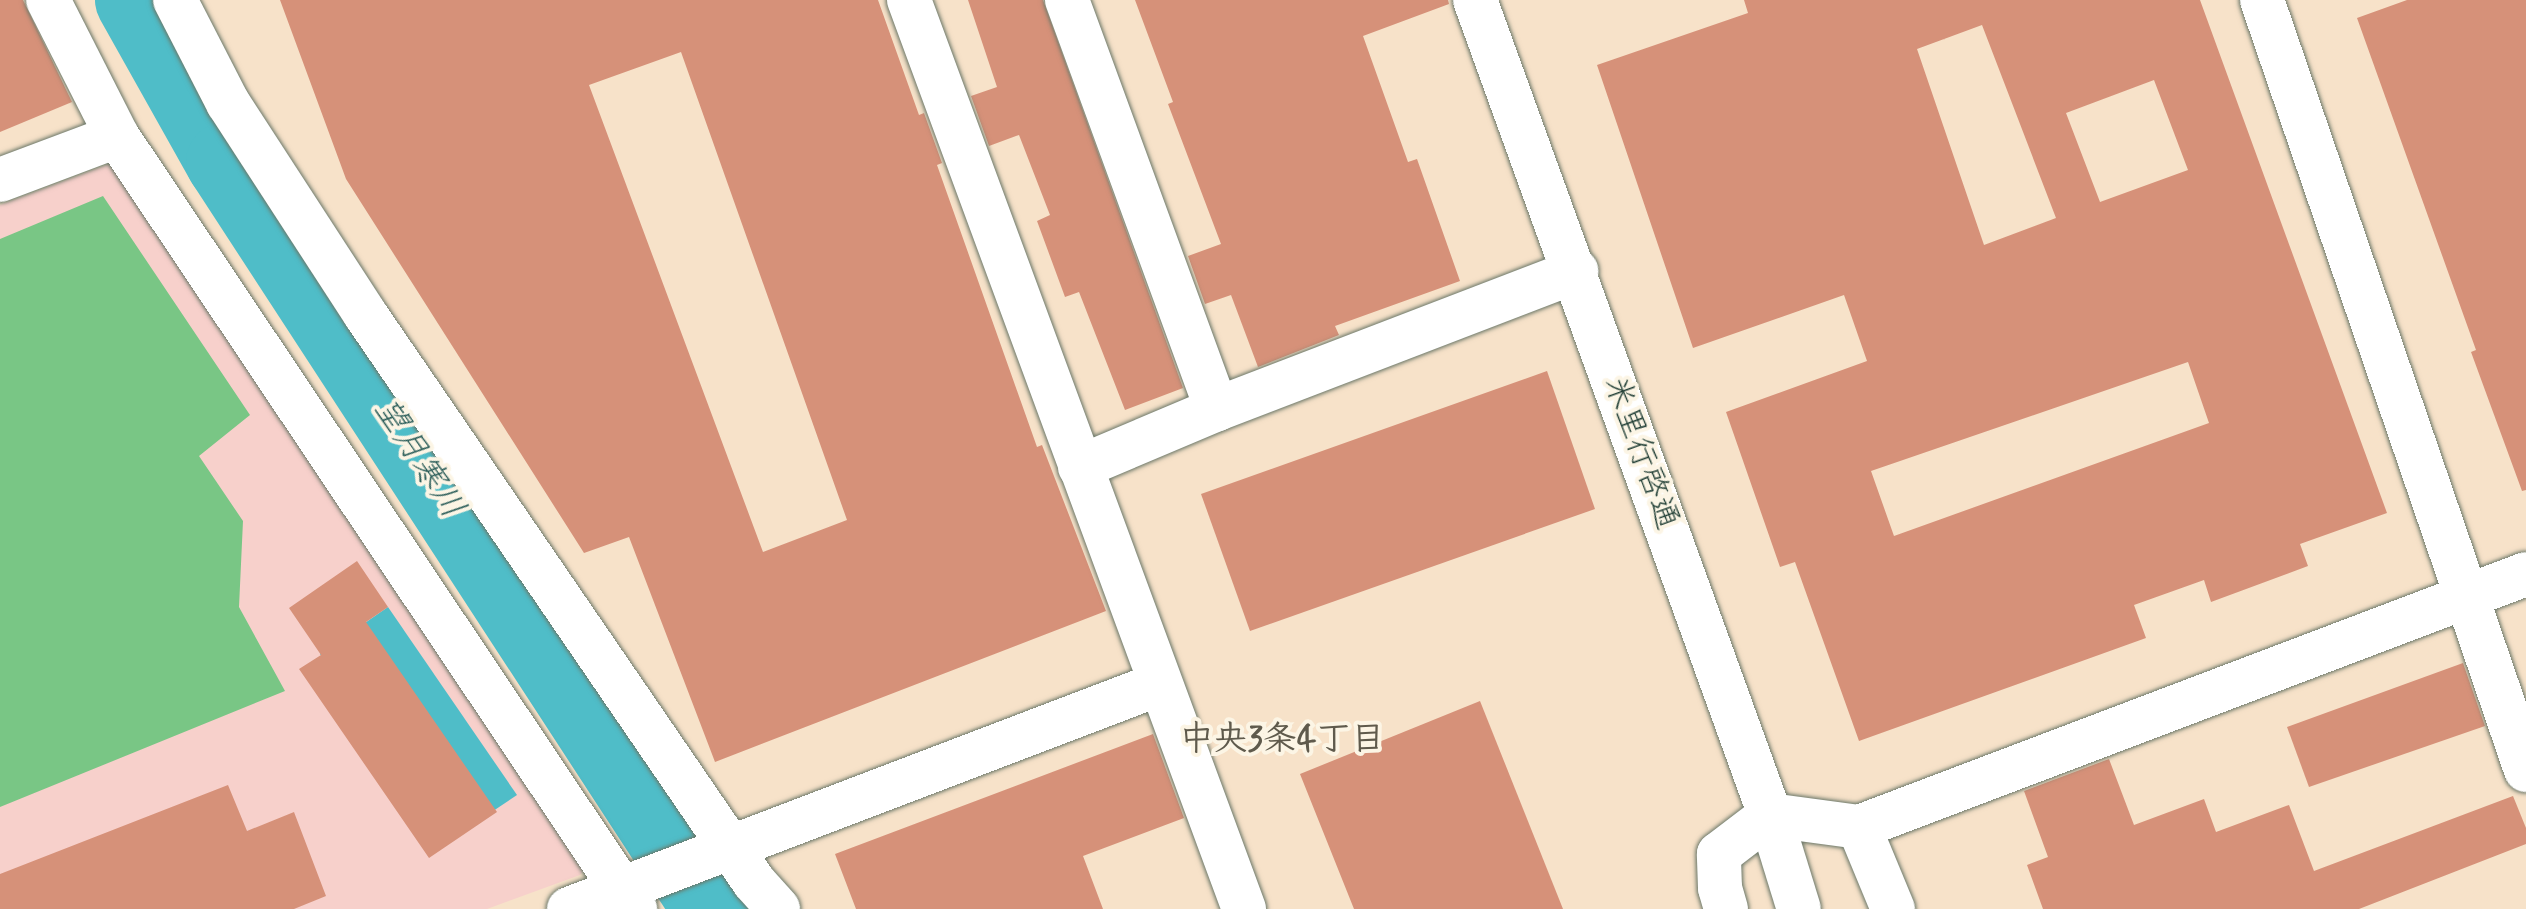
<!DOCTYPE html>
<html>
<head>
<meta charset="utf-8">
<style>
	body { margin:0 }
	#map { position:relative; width:2526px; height:909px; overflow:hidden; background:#f7e2c9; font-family:Mynerve,"Klee One",sans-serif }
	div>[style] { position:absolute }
	.built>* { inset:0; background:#f7d0cb }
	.green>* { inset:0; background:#79c685 }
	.water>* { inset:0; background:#4fbdc8 }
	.river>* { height:80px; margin:-40px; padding:0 40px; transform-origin:40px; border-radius:40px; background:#4fbdc8 }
	.building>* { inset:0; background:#d69179 }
	.roads { filter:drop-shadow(0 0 2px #6b7768) drop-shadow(0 0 2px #6b7768) }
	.minor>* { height:44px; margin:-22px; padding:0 22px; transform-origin:22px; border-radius:22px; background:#fff }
	.tertiary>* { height:44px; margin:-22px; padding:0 22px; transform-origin:22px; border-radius:22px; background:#fff }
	span { translate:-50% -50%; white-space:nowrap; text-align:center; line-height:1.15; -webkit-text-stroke:8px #fcf5e5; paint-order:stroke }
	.street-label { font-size:32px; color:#1f3d34 }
	.water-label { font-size:34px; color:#2b5d59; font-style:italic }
	.neighbourhood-label { font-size:34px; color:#5f5a4c; font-weight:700 }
</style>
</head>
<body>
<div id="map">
	<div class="built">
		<div style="clip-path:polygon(128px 157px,594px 858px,580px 875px,487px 909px,0 909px,0 205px)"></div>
	</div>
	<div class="green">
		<div style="clip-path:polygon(103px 196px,250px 415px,199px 456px,243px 521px,239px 607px,285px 691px,0 807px,0 239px)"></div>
	</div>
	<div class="water">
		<div style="clip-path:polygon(388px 607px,517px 795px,448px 841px,320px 654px)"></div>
	</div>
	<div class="river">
		<div style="left:135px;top:0;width:186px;rotate:60.7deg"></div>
		<div style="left:226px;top:162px;width:892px;rotate:56.9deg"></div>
	</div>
	<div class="building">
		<div style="clip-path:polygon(0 0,23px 0,72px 102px,0 132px)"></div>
		<div style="clip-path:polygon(evenodd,280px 0,878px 0,919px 115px,924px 113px,942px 163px,937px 165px,1037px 447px,1042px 445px,1106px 611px,715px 762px,629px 537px,584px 553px,346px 179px,280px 0,681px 52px,847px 520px,763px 552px,589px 85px,681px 52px)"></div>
		<div style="clip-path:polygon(968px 0,1043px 0,1183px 388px,1125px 410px,1079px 292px,1065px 297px,1037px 221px,1050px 215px,1019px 135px,989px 146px,971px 96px,997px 87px)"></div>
		<div style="clip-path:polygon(1135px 0,1448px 0,1449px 4px,1363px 36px,1408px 162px,1417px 159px,1460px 281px,1335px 326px,1339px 335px,1258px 367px,1231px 295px,1205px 304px,1188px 256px,1221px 244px,1168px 104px,1173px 102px)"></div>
		<div style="clip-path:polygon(evenodd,1744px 0,2200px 0,2387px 513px,2300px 544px,2308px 566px,2211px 602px,2204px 580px,2134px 605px,2146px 638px,1859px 741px,1795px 562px,1780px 567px,1726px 412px,1867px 361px,1844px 295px,1693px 348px,1597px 65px,1748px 13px,1744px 0,1982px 25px,2056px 218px,1984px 245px,1917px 49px,1982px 25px,1744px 0,2154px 80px,2188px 170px,2100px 202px,2066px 113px,2154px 80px,1744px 0,2188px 362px,2209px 423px,1894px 536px,1871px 471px,2188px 362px)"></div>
		<div style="clip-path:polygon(2407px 0,2526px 0,2526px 490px,2522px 491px,2471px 352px,2476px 350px,2357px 18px)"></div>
		<div style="clip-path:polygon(1547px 371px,1595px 509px,1250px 631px,1201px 494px)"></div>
		<div style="clip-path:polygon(357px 561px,388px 607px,366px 622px,497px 812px,429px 858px,299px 669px,321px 655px,289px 608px)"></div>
		<div style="clip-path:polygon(2463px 663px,2485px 726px,2309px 787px,2287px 727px)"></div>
		<div style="clip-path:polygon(1480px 701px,1563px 909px,1354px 909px,1300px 774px)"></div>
		<div style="clip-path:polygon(1153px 734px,1184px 818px,1083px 856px,1103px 909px,856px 909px,835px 854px)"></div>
		<div style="clip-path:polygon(2109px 759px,2134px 825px,2204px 799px,2216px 832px,2289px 805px,2314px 871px,2513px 796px,2526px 828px,2526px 844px,2359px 909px,2043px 909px,2027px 865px,2048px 857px,2024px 791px)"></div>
		<div style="clip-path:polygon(228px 785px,247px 831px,294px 812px,326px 896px,294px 909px,0 909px,0 874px)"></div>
	</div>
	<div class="roads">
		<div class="minor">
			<div style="left:48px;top:0;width:153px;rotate:63.1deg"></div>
			<div style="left:117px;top:136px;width:931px;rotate:56.17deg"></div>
			<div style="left:175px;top:0;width:116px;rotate:62.8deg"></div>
			<div style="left:228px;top:103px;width:252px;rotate:57deg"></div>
			<div style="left:365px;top:314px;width:688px;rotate:55.59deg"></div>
			<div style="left:754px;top:882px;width:36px;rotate:48deg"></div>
			<div style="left:909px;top:0;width:969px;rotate:69.77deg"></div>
			<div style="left:1067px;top:0;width:436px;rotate:69.9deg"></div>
			<div style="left:2262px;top:0;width:814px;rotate:71.08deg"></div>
			<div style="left:0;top:180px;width:125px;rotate:-20.6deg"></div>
			<div style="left:1080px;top:467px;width:149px;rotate:-22.9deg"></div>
			<div style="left:1217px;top:409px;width:385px;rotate:-21deg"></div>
			<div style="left:1859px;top:827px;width:89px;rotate:67.5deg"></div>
			<div style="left:569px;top:909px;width:631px;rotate:-20.87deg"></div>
			<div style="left:1726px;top:909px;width:22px;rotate:-106deg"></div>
			<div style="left:1720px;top:888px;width:34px;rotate:-92deg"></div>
			<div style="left:1719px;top:854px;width:64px;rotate:-37.4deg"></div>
			<div style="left:1770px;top:815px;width:90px;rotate:7.7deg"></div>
			<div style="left:1859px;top:827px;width:713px;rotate:-20.77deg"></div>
		</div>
		<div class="tertiary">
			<div style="left:1475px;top:0;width:867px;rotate:70.1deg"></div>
			<div style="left:1770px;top:815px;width:98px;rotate:72.9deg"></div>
		</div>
	</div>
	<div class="street-label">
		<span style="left:1641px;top:453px;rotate:70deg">米里行啓通</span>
	</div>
	<div class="water-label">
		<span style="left:419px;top:458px;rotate:57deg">望月寒川</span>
	</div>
	<div class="neighbourhood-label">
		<span style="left:1282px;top:740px">中央3条4丁目</span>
	</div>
</div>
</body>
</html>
